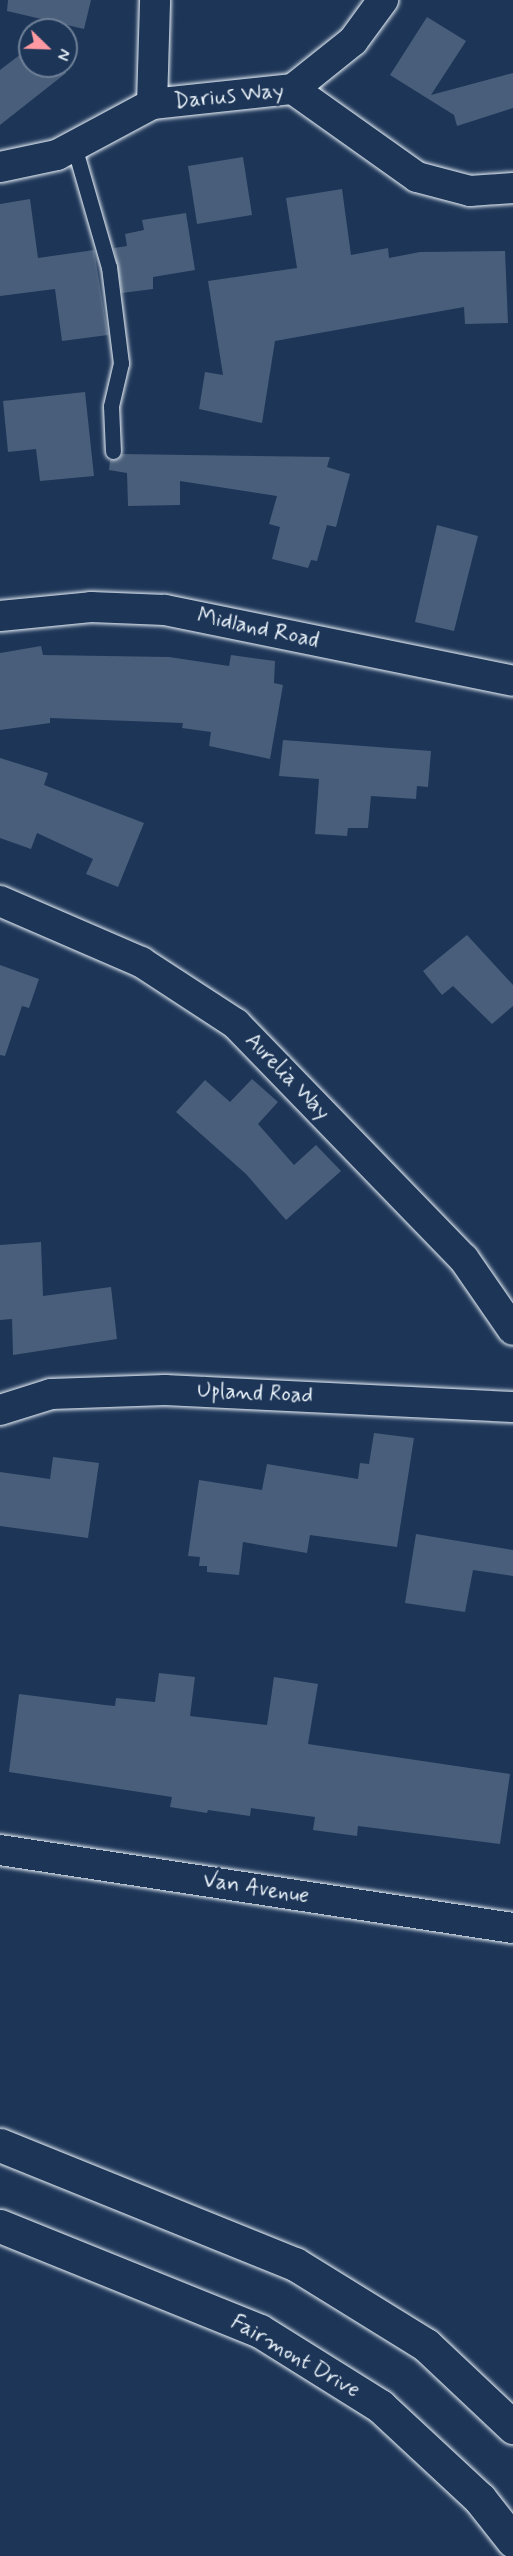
<!DOCTYPE html>
<html>
<head>
<meta charset="utf-8">
<style>
	body { margin:0 }
	#map { position:relative; width:513px; height:2556px; overflow:hidden; background:#1d3557; font-family:Mynerve,sans-serif }
	div>[style] { position:absolute }
	.building>* { inset:0; background:#495e7a }
	.roads { filter:drop-shadow(0 0 2px #e8f1f8) drop-shadow(0 0 2px #e8f1f8) }
	.service>* { height:15px; margin:-7.5px; padding:0 7.5px; transform-origin:7.5px; border-radius:7.5px; background:#1d3557 }
	.minor>* { height:30px; margin:-15px; padding:0 15px; transform-origin:15px; border-radius:15px; background:#1d3557 }
	.secondary>* { height:33px; margin:-16.5px; padding:0 16.5px; transform-origin:16.5px; border-radius:16.5px; background:#1d3557 }
	span { translate:-50% -50%; white-space:nowrap; text-align:center; line-height:1.15; -webkit-text-stroke:5px #1d3557; paint-order:stroke }
	.street-label { font-size:22px; color:#e8f1f8 }
	.north { position:absolute; left:18px; top:18px; width:60px; height:60px; box-sizing:border-box; background:#1d3557; border:2px solid #6e8097; border-radius:50%; rotate:113deg; font-size:16px; font-weight:700; line-height:24px; text-align:center; color:#e8f1f8 }
	.north::after { content:''; display:block; margin:auto; width:21px; height:27px; background:#ff9aa2; clip-path:polygon(50% 0,100% 100%,50% 72%,0 100%) }
</style>
</head>
<body>
<div id="map">
	<div class="building">
		<div style="clip-path:polygon(8px 0,91px 0,84px 29px,7px 11px)"></div>
		<div style="clip-path:polygon(427px 17px,466px 41px,431px 95px,513px 73px,513px 108px,457px 126px,454px 115px,390px 75px)"></div>
		<div style="clip-path:polygon(30px 47px,30px 66px,61px 66px,66px 73px,0 125px,0 70px)"></div>
		<div style="clip-path:polygon(243px 157px,252px 215px,197px 224px,188px 166px)"></div>
		<div style="clip-path:polygon(342px 189px,351px 255px,388px 248px,389px 258px,420px 252px,505px 251px,508px 323px,465px 324px,464px 307px,275px 341px,262px 423px,199px 409px,205px 372px,223px 375px,208px 281px,297px 268px,286px 198px)"></div>
		<div style="clip-path:polygon(30px 199px,38px 258px,94px 250px,108px 335px,62px 341px,55px 289px,0 296px,0 204px)"></div>
		<div style="clip-path:polygon(186px 213px,195px 270px,153px 277px,153px 289px,122px 293px,114px 248px,127px 246px,125px 234px,144px 230px,142px 220px)"></div>
		<div style="clip-path:polygon(85px 392px,94px 476px,40px 481px,36px 449px,8px 452px,3px 401px)"></div>
		<div style="clip-path:polygon(122px 454px,330px 457px,327px 467px,350px 474px,336px 527px,327px 525px,317px 561px,311px 560px,308px 568px,272px 559px,280px 527px,269px 524px,277px 496px,180px 481px,180px 505px,128px 506px,127px 473px,109px 470px,110px 460px,118px 459px)"></div>
		<div style="clip-path:polygon(437px 525px,478px 536px,454px 631px,415px 622px)"></div>
		<div style="clip-path:polygon(41px 646px,43px 655px,169px 657px,229px 666px,231px 655px,275px 661px,274px 683px,283px 685px,270px 759px,209px 746px,211px 732px,182px 728px,183px 723px,50px 718px,50px 723px,0 730px,0 653px)"></div>
		<div style="clip-path:polygon(283px 740px,431px 751px,428px 787px,417px 786px,416px 799px,371px 796px,368px 828px,348px 828px,347px 836px,315px 834px,319px 779px,279px 776px)"></div>
		<div style="clip-path:polygon(0 758px,48px 773px,44px 785px,144px 823px,118px 887px,86px 874px,93px 859px,37px 833px,31px 849px,0 838px)"></div>
		<div style="clip-path:polygon(467px 935px,513px 985px,513px 1006px,492px 1024px,453px 986px,442px 995px,423px 971px)"></div>
		<div style="clip-path:polygon(0 965px,39px 979px,29px 1008px,22px 1006px,5px 1056px,0 1055px)"></div>
		<div style="clip-path:polygon(252px 1079px,278px 1102px,258px 1124px,294px 1165px,316px 1145px,341px 1171px,286px 1220px,246px 1174px,176px 1112px,205px 1080px,230px 1102px)"></div>
		<div style="clip-path:polygon(41px 1242px,43px 1296px,111px 1287px,117px 1339px,13px 1355px,12px 1319px,0 1320px,0 1245px)"></div>
		<div style="clip-path:polygon(374px 1433px,414px 1438px,397px 1547px,310px 1535px,307px 1553px,243px 1542px,239px 1575px,207px 1572px,207px 1566px,199px 1566px,200px 1557px,188px 1556px,199px 1480px,262px 1490px,267px 1464px,358px 1479px,360px 1463px,369px 1464px)"></div>
		<div style="clip-path:polygon(53px 1457px,99px 1463px,88px 1538px,0 1526px,0 1472px,50px 1479px)"></div>
		<div style="clip-path:polygon(416px 1534px,513px 1550px,513px 1576px,473px 1570px,465px 1612px,405px 1603px)"></div>
		<div style="clip-path:polygon(159px 1673px,195px 1677px,190px 1716px,267px 1725px,274px 1677px,318px 1684px,308px 1744px,510px 1774px,500px 1844px,358px 1826px,357px 1836px,313px 1830px,315px 1817px,251px 1808px,250px 1816px,208px 1810px,207px 1813px,170px 1807px,172px 1797px,9px 1772px,19px 1694px,105px 1705px,115px 1706px,116px 1698px,155px 1702px)"></div>
	</div>
	<div class="roads">
		<div class="service">
			<div style="left:74px;top:146px;width:126px;rotate:73.9deg"></div>
			<div style="left:109px;top:267px;width:97px;rotate:82.9deg"></div>
			<div style="left:121px;top:363px;width:44px;rotate:103.1deg"></div>
			<div style="left:111px;top:406px;width:45px;rotate:87.5deg"></div>
		</div>
		<div class="minor">
			<div style="left:293px;top:89px;width:77px;rotate:-38.7deg"></div>
			<div style="left:353px;top:41px;width:51px;rotate:-53.8deg"></div>
			<div style="left:152px;top:104px;width:104px;rotate:-88.3deg"></div>
			<div style="left:0;top:167px;width:58px;rotate:-11.9deg"></div>
			<div style="left:57px;top:155px;width:108px;rotate:-28.2deg"></div>
			<div style="left:152px;top:104px;width:142px;rotate:-6.1deg"></div>
			<div style="left:293px;top:89px;width:152px;rotate:35.4deg"></div>
			<div style="left:417px;top:177px;width:55px;rotate:14.8deg"></div>
			<div style="left:470px;top:191px;width:43px;rotate:-4deg"></div>
			<div style="left:0;top:616px;width:91px;rotate:-5.6deg"></div>
			<div style="left:91px;top:607px;width:74px;rotate:2.3deg"></div>
			<div style="left:165px;top:610px;width:355px;rotate:11.5deg"></div>
			<div style="left:0;top:901px;width:154px;rotate:23.4deg"></div>
			<div style="left:141px;top:962px;width:113px;rotate:33.1deg"></div>
			<div style="left:236px;top:1024px;width:327px;rotate:45.9deg"></div>
			<div style="left:464px;top:1259px;width:86px;rotate:55.4deg"></div>
			<div style="left:0;top:1410px;width:53px;rotate:-17.4deg"></div>
			<div style="left:51px;top:1394px;width:114px;rotate:-2deg"></div>
			<div style="left:165px;top:1390px;width:348px;rotate:2.8deg"></div>
			<div style="left:0;top:1850px;width:519px;rotate:8.65deg"></div>
		</div>
		<div class="secondary">
			<div style="left:0;top:2145px;width:318px;rotate:22deg"></div>
			<div style="left:295px;top:2264px;width:154px;rotate:31.7deg"></div>
			<div style="left:426px;top:2345px;width:120px;rotate:43.3deg"></div>
			<div style="left:0;top:2226px;width:280px;rotate:22deg"></div>
			<div style="left:260px;top:2331px;width:142px;rotate:32deg"></div>
			<div style="left:380px;top:2406px;width:137px;rotate:42.9deg"></div>
			<div style="left:480px;top:2499px;width:53px;rotate:51.8deg"></div>
		</div>
	</div>
	<div class="street-label">
		<span style="left:229px;top:97px;rotate:-6deg">Darius Way</span>
		<span style="left:258px;top:629px;rotate:12deg">Midland Road</span>
		<span style="left:287px;top:1077px;rotate:46deg">Aurelia Way</span>
		<span style="left:255px;top:1394px;rotate:3deg">Upland Road</span>
		<span style="left:256px;top:1889px;rotate:9deg">Van Avenue</span>
		<span style="left:295px;top:2357px;rotate:30deg">Fairmont Drive</span>
	</div>
	<div class="north">N</div>
</div>
</body>
</html>
